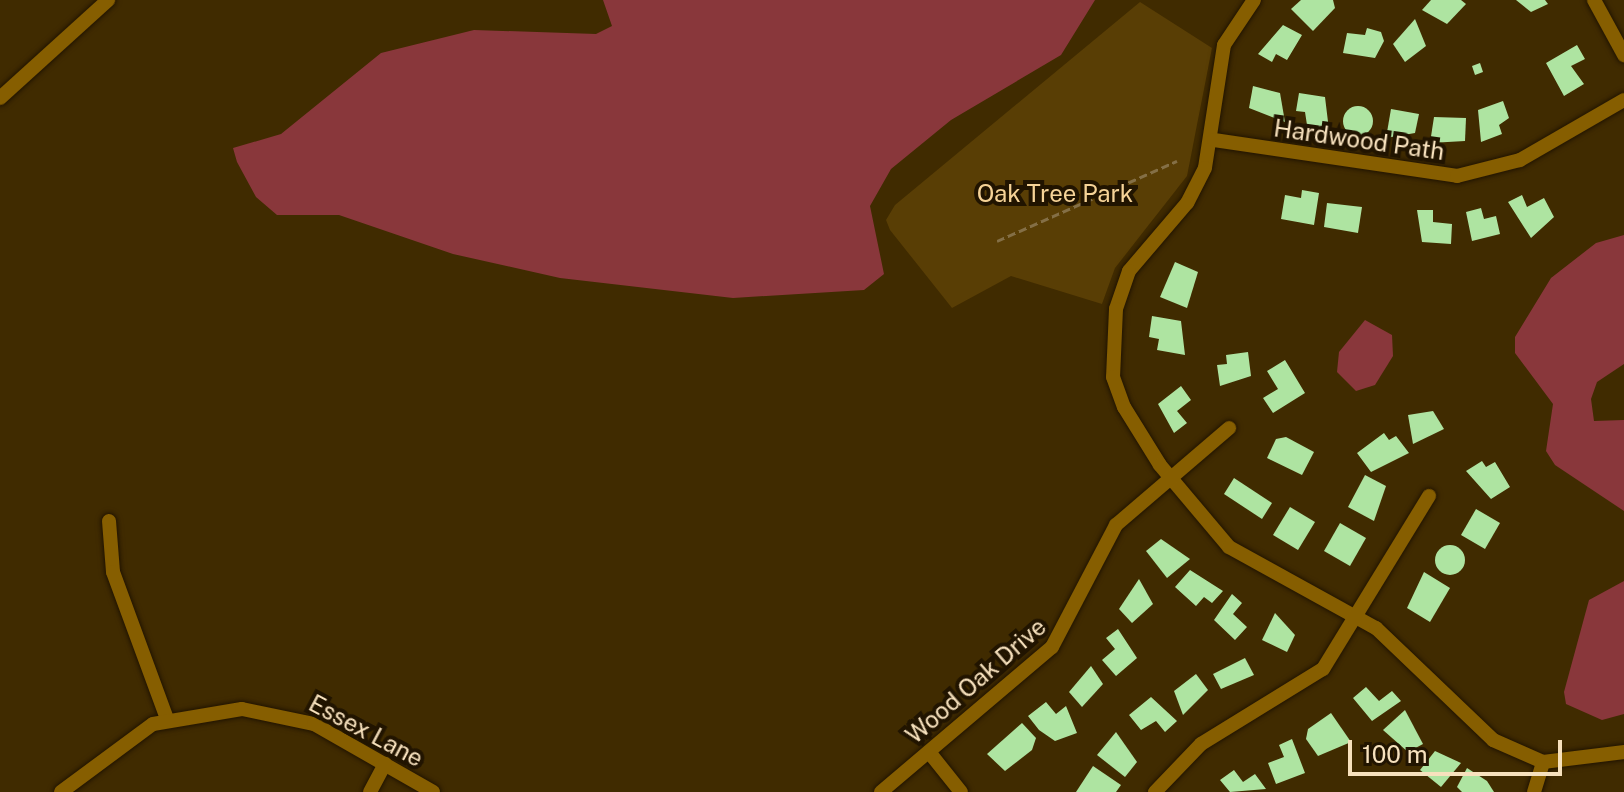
<!DOCTYPE html>
<html>
<head>
<meta charset="utf-8">
<style>
	body { margin:0 }
	#map { position:relative; width:1624px; height:792px; overflow:hidden; background:#402b00; font-family:"Public Sans",sans-serif }
	div>[style] { position:absolute }
	.green>* { inset:0; background:#593e05 }
	.water>* { inset:0; background:#89373b }
	.building>* { inset:0; background:#aee4a1 }
	.round { border-radius:50% }
	.path>* { height:3px; margin-top:-1.5px; transform-origin:0; background:repeating-linear-gradient(90deg,#846f46 0 8px,transparent 0 12px) }
	.roads { filter:drop-shadow(0 0 2px #211400) drop-shadow(0 0 2px #211400) }
	.street>* { height:14px; margin:-7px; padding:0 7px; transform-origin:7px; border-radius:7px; background:#865e00 }
	span { translate:-50% -50%; white-space:nowrap; text-align:center; line-height:1.15; -webkit-text-stroke:8px #211400; paint-order:stroke }
	.street-label { font-size:24px; color:#f7e1bd }
	.park-label { font-size:24px; color:#f6d397 }
	.scale { position:absolute; left:1348px; top:740px; width:214px; height:36px; box-sizing:border-box; border:4px solid #f7e1bd; border-top:0; padding-left:10px; font-size:24px; line-height:28px; white-space:nowrap; color:#f7e1bd; -webkit-text-stroke:6px #211400; paint-order:stroke }
</style>
</head>
<body>
<div id="map">
	<div class="green">
		<div style="clip-path:polygon(1140px 2px,1212px 48px,1187px 176px,1115px 268px,1102px 304px,1011px 276px,952px 308px,890px 230px,886px 220px,895px 205px)"></div>
	</div>
	<div class="water">
		<div style="clip-path:polygon(603px 0,1095px 0,1061px 55px,951px 120px,891px 169px,870px 206px,884px 274px,864px 290px,733px 298px,560px 278px,453px 254px,339px 215px,277px 215px,256px 197px,237px 162px,233px 148px,281px 134px,381px 53px,474px 30px,596px 34px,612px 26px)"></div>
		<div style="clip-path:polygon(1624px 235px,1624px 364px,1597px 382px,1591px 399px,1594px 421px,1624px 420px,1624px 511px,1555px 465px,1546px 451px,1553px 404px,1515px 353px,1515px 337px,1551px 278px,1596px 243px)"></div>
		<div style="clip-path:polygon(1365px 320px,1392px 335px,1393px 356px,1375px 385px,1356px 391px,1337px 372px,1339px 352px)"></div>
		<div style="clip-path:polygon(1624px 581px,1624px 714px,1602px 720px,1566px 704px,1564px 692px,1589px 600px)"></div>
	</div>
	<div class="building">
		<div style="clip-path:polygon(1301px 0,1333px 0,1335px 8px,1313px 31px,1291px 9px)"></div>
		<div style="clip-path:polygon(1431px 0,1461px 0,1466px 4px,1447px 24px,1422px 10px)"></div>
		<div style="clip-path:polygon(1516px 0,1545px 0,1548px 4px,1531px 12px)"></div>
		<div style="clip-path:polygon(1415px 19px,1426px 46px,1405px 62px,1393px 44px)"></div>
		<div style="clip-path:polygon(1283px 25px,1302px 35px,1287px 60px,1276px 54px,1272px 62px,1258px 54px)"></div>
		<div style="clip-path:polygon(1367px 28px,1381px 32px,1384px 41px,1375px 58px,1343px 53px,1347px 33px,1365px 35px)"></div>
		<div style="clip-path:polygon(1577px 45px,1585px 59px,1571px 66px,1584px 84px,1564px 96px,1546px 63px)"></div>
		<div style="clip-path:polygon(1480px 63px,1483px 72px,1475px 75px,1472px 66px)"></div>
		<div style="clip-path:polygon(1253px 86px,1280px 93px,1285px 122px,1249px 108px)"></div>
		<div style="clip-path:polygon(1299px 93px,1325px 97px,1329px 130px,1307px 125px,1305px 112px,1296px 111px)"></div>
		<div style="clip-path:polygon(1503px 101px,1509px 118px,1499px 125px,1502px 134px,1481px 142px,1478px 110px)"></div>
		<div class="round" style="left:1343px;top:106px;width:30px;height:30px"></div>
		<div style="clip-path:polygon(1391px 109px,1419px 114px,1415px 133px,1386px 138px)"></div>
		<div style="clip-path:polygon(1434px 117px,1466px 118px,1465px 141px,1430px 143px)"></div>
		<div style="clip-path:polygon(1302px 190px,1319px 193px,1314px 225px,1281px 219px,1285px 195px,1301px 198px)"></div>
		<div style="clip-path:polygon(1522px 195px,1527px 207px,1544px 198px,1554px 217px,1531px 238px,1508px 202px)"></div>
		<div style="clip-path:polygon(1327px 203px,1362px 207px,1358px 233px,1324px 227px)"></div>
		<div style="clip-path:polygon(1481px 208px,1484px 219px,1496px 216px,1500px 234px,1472px 241px,1466px 212px)"></div>
		<div style="clip-path:polygon(1417px 210px,1433px 210px,1433px 222px,1452px 224px,1451px 244px,1422px 242px)"></div>
		<div style="clip-path:polygon(1175px 262px,1198px 272px,1187px 308px,1160px 297px)"></div>
		<div style="clip-path:polygon(1152px 316px,1181px 321px,1185px 355px,1157px 350px,1159px 339px,1149px 337px)"></div>
		<div style="clip-path:polygon(1248px 352px,1251px 376px,1220px 386px,1217px 365px,1227px 364px,1226px 355px)"></div>
		<div style="clip-path:polygon(1285px 360px,1305px 393px,1273px 413px,1263px 398px,1278px 389px,1267px 371px)"></div>
		<div style="clip-path:polygon(1181px 386px,1191px 400px,1177px 411px,1187px 423px,1174px 433px,1158px 404px)"></div>
		<div style="clip-path:polygon(1433px 411px,1444px 429px,1413px 444px,1408px 415px)"></div>
		<div style="clip-path:polygon(1384px 433px,1389px 440px,1396px 436px,1409px 453px,1371px 472px,1357px 453px)"></div>
		<div style="clip-path:polygon(1286px 437px,1314px 452px,1302px 475px,1267px 458px,1276px 439px)"></div>
		<div style="clip-path:polygon(1482px 461px,1486px 467px,1495px 462px,1510px 487px,1491px 499px,1466px 471px)"></div>
		<div style="clip-path:polygon(1365px 475px,1386px 486px,1374px 521px,1348px 507px)"></div>
		<div style="clip-path:polygon(1234px 478px,1272px 503px,1262px 519px,1224px 494px)"></div>
		<div style="clip-path:polygon(1290px 507px,1315px 522px,1298px 550px,1273px 535px)"></div>
		<div style="clip-path:polygon(1476px 509px,1500px 523px,1485px 549px,1461px 535px)"></div>
		<div style="clip-path:polygon(1340px 523px,1366px 538px,1350px 566px,1324px 551px)"></div>
		<div style="clip-path:polygon(1161px 539px,1190px 559px,1167px 578px,1146px 551px)"></div>
		<div class="round" style="left:1435px;top:545px;width:30px;height:30px"></div>
		<div style="clip-path:polygon(1190px 570px,1223px 591px,1212px 603px,1204px 597px,1196px 606px,1175px 587px)"></div>
		<div style="clip-path:polygon(1424px 572px,1450px 588px,1430px 622px,1407px 608px)"></div>
		<div style="clip-path:polygon(1139px 579px,1153px 604px,1132px 623px,1119px 609px)"></div>
		<div style="clip-path:polygon(1232px 594px,1242px 603px,1233px 614px,1247px 627px,1235px 640px,1214px 620px)"></div>
		<div style="clip-path:polygon(1275px 613px,1295px 635px,1287px 652px,1262px 640px)"></div>
		<div style="clip-path:polygon(1118px 629px,1137px 658px,1116px 676px,1102px 660px,1115px 649px,1106px 638px)"></div>
		<div style="clip-path:polygon(1245px 658px,1254px 675px,1221px 689px,1213px 674px)"></div>
		<div style="clip-path:polygon(1091px 666px,1103px 684px,1082px 707px,1069px 692px)"></div>
		<div style="clip-path:polygon(1196px 674px,1208px 690px,1183px 715px,1174px 691px)"></div>
		<div style="clip-path:polygon(1366px 687px,1379px 701px,1392px 691px,1401px 701px,1372px 721px,1353px 698px)"></div>
		<div style="clip-path:polygon(1151px 697px,1177px 721px,1165px 732px,1156px 721px,1141px 730px,1129px 715px)"></div>
		<div style="clip-path:polygon(1046px 702px,1056px 714px,1066px 706px,1077px 733px,1055px 741px,1039px 730px,1028px 716px)"></div>
		<div style="clip-path:polygon(1405px 710px,1423px 744px,1408px 752px,1383px 730px)"></div>
		<div style="clip-path:polygon(1331px 713px,1351px 742px,1318px 756px,1306px 739px,1308px 729px)"></div>
		<div style="clip-path:polygon(1022px 723px,1036px 738px,1032px 750px,1005px 771px,987px 754px)"></div>
		<div style="clip-path:polygon(1116px 732px,1137px 762px,1125px 777px,1097px 755px)"></div>
		<div style="clip-path:polygon(1292px 739px,1305px 773px,1276px 784px,1268px 763px,1284px 757px,1279px 745px)"></div>
		<div style="clip-path:polygon(1435px 751px,1461px 763px,1441px 787px,1420px 770px)"></div>
		<div style="clip-path:polygon(1093px 766px,1121px 785px,1116px 792px,1076px 792px)"></div>
		<div style="clip-path:polygon(1467px 768px,1487px 781px,1494px 792px,1462px 792px,1457px 787px)"></div>
		<div style="clip-path:polygon(1234px 770px,1243px 782px,1255px 774px,1266px 789px,1230px 792px,1220px 780px)"></div>
	</div>
	<div class="path">
		<div style="left:997px;top:241px;width:197px;rotate:-24deg"></div>
	</div>
	<div class="roads">
		<div class="street">
			<div style="left:1254px;top:0;width:54px;rotate:123.7deg"></div>
			<div style="left:1224px;top:45px;width:124px;rotate:98.8deg"></div>
			<div style="left:1205px;top:168px;width:39px;rotate:117deg"></div>
			<div style="left:1187px;top:203px;width:89px;rotate:130.5deg"></div>
			<div style="left:1129px;top:271px;width:40px;rotate:108.9deg"></div>
			<div style="left:1116px;top:309px;width:68px;rotate:92.5deg"></div>
			<div style="left:1113px;top:377px;width:32px;rotate:70deg"></div>
			<div style="left:1124px;top:407px;width:68px;rotate:58.2deg"></div>
			<div style="left:1160px;top:465px;width:107px;rotate:49.9deg"></div>
			<div style="left:1229px;top:547px;width:168px;rotate:28.9deg"></div>
			<div style="left:1376px;top:628px;width:162px;rotate:43.7deg"></div>
			<div style="left:1493px;top:740px;width:55px;rotate:23.7deg"></div>
			<div style="left:1543px;top:762px;width:82px;rotate:-7deg"></div>
			<div style="left:1594px;top:0;width:63px;rotate:61.4deg"></div>
			<div style="left:0;top:98px;width:146px;rotate:-42.2deg"></div>
			<div style="left:1214px;top:140px;width:246px;rotate:8.4deg"></div>
			<div style="left:1457px;top:176px;width:65px;rotate:-14.3deg"></div>
			<div style="left:1520px;top:160px;width:120px;rotate:-30deg"></div>
			<div style="left:109px;top:521px;width:51px;rotate:85.5deg"></div>
			<div style="left:113px;top:572px;width:157px;rotate:69.8deg"></div>
			<div style="left:929px;top:752px;width:51px;rotate:51.3deg"></div>
			<div style="left:61px;top:792px;width:114px;rotate:-36.5deg"></div>
			<div style="left:153px;top:724px;width:90px;rotate:-9.6deg"></div>
			<div style="left:242px;top:709px;width:74px;rotate:11.8deg"></div>
			<div style="left:314px;top:724px;width:137px;rotate:29.7deg"></div>
			<div style="left:370px;top:792px;width:32px;rotate:-62deg"></div>
			<div style="left:881px;top:792px;width:224px;rotate:-40.3deg"></div>
			<div style="left:1052px;top:647px;width:138px;rotate:-62.3deg"></div>
			<div style="left:1116px;top:525px;width:149px;rotate:-40.6deg"></div>
			<div style="left:1155px;top:792px;width:66px;rotate:-46.2deg"></div>
			<div style="left:1201px;top:744px;width:143px;rotate:-31.6deg"></div>
			<div style="left:1323px;top:669px;width:203px;rotate:-58.5deg"></div>
			<div style="left:1534px;top:792px;width:31px;rotate:-73deg"></div>
		</div>
	</div>
	<div class="street-label">
		<span style="left:1359px;top:140px;rotate:8deg">Hardwood Path</span>
		<span style="left:976px;top:681px;rotate:-41deg">Wood Oak Drive</span>
		<span style="left:366px;top:731px;rotate:28deg">Essex Lane</span>
	</div>
	<div class="park-label">
		<span style="left:1055px;top:194px">Oak Tree Park</span>
	</div>
	<div class="scale">100 m</div>
</div>
</body>
</html>
